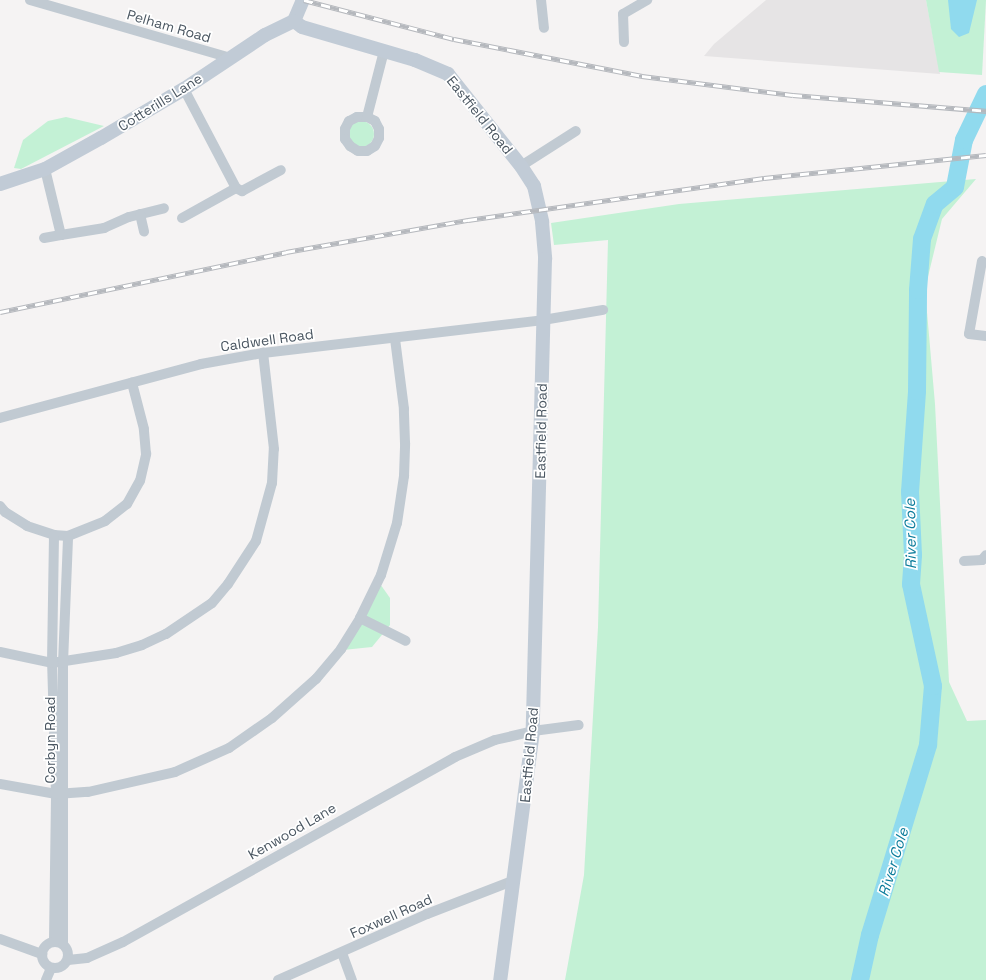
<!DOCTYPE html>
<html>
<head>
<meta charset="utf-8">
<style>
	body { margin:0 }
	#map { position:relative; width:986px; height:980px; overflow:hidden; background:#f5f3f3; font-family:"Space Grotesk",sans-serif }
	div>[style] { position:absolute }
	.education>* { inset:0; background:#e6e4e5 }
	.green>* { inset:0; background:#c3f1d5 }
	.round { border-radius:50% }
	.water>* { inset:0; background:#90daee }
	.river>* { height:18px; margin:-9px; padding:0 9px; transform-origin:9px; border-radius:9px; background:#90daee }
	.street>* { height:10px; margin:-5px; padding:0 5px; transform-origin:5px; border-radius:5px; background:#c1cad2 }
	.street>.ring { margin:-5px; padding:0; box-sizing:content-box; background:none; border:10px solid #c1cad2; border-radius:50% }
	.secondary>* { height:14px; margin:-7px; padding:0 7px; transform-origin:7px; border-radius:7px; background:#c1cbd6 }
	.rail>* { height:4.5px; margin-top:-2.25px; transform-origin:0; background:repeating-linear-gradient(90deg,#fff 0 9px,#b5b8bd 0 18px); box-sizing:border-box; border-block:1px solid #b5b8bd }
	span { translate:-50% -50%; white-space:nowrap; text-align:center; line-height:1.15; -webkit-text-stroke:3.5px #fff; paint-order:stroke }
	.street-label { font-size:14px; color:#4a5661 }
	.water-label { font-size:15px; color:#0c7c9b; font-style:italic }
</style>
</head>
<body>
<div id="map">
	<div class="education">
		<div style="clip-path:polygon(766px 0,926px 0,940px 74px,704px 56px,714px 44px)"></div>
	</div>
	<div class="green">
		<div style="clip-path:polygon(926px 0,986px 0,982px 75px,939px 72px)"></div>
		<div style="clip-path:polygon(66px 117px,104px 126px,21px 169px,14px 168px,23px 140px,48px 121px)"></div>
		<div class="round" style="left:348px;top:121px;width:26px;height:26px"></div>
		<div style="clip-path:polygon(976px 179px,942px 219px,925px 289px,935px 404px,949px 682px,967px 721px,986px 720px,986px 980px,565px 980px,584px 875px,598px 627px,608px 240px,554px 245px,551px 223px,679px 204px)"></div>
		<div style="clip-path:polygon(378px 581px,390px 598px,390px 625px,372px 647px,343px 650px)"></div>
	</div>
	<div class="water">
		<div style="clip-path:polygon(948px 0,977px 0,969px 33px,959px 37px,951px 29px)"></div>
	</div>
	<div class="river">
		<div style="left:860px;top:980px;width:46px;rotate:-77.5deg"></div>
		<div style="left:870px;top:935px;width:199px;rotate:-73deg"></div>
		<div style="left:928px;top:745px;width:59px;rotate:-85.2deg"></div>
		<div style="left:933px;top:686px;width:104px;rotate:-102.2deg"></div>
		<div style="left:911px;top:584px;width:29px;rotate:-86deg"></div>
		<div style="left:913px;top:555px;width:63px;rotate:-92.7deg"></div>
		<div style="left:910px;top:492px;width:101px;rotate:-86deg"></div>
		<div style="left:917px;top:391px;width:101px;rotate:-89.4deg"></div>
		<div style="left:918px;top:290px;width:51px;rotate:-85.5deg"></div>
		<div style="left:922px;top:239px;width:37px;rotate:-70deg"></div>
		<div style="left:935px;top:204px;width:26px;rotate:-40deg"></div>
		<div style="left:955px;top:187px;width:48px;rotate:-79.2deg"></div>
		<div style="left:964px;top:140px;width:51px;rotate:-64.4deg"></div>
	</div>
	<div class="street">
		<div style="left:30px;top:0;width:209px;rotate:16.1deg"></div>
		<div style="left:541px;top:0;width:28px;rotate:84deg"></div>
		<div style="left:624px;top:42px;width:28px;rotate:-92deg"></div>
		<div style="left:623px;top:14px;width:28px;rotate:-30deg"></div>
		<div style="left:184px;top:89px;width:112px;rotate:62.3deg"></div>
		<div style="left:367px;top:117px;width:10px;rotate:180deg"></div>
		<div style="left:357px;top:117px;width:9px;rotate:153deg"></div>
		<div style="left:349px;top:121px;width:9px;rotate:117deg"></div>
		<div style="left:345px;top:129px;width:10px;rotate:90deg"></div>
		<div style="left:345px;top:139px;width:9px;rotate:54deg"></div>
		<div style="left:350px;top:146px;width:9px;rotate:32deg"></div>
		<div style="left:358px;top:151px;width:9px"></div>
		<div style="left:367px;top:151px;width:9px;rotate:-32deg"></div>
		<div style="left:375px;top:146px;width:9px;rotate:-63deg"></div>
		<div style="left:379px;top:138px;width:9px;rotate:-90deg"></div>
		<div style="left:379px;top:129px;width:9px;rotate:-117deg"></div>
		<div style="left:375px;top:121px;width:9px;rotate:-153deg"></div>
		<div style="left:367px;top:117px;width:68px;rotate:-75.6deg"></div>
		<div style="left:521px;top:166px;width:65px;rotate:-32.5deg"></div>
		<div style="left:45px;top:169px;width:68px;rotate:76.4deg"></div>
		<div style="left:61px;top:235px;width:44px;rotate:-9.2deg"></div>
		<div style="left:104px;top:228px;width:27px;rotate:-24deg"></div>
		<div style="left:129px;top:217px;width:36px;rotate:-14deg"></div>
		<div style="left:140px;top:214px;width:18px;rotate:77deg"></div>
		<div style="left:182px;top:218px;width:62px;rotate:-29.1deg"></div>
		<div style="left:236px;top:188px;width:7px;rotate:27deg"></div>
		<div style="left:242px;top:191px;width:44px;rotate:-28.3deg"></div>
		<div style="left:44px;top:238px;width:17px;rotate:-10deg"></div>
		<div style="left:982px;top:261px;width:74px;rotate:100.1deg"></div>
		<div style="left:969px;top:334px;width:17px;rotate:7deg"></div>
		<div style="left:0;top:418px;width:208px;rotate:-15deg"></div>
		<div style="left:201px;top:364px;width:63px;rotate:-10.1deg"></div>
		<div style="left:263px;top:353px;width:282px;rotate:-6.7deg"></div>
		<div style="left:543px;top:320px;width:61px;rotate:-9.5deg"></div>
		<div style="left:0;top:506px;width:8px;rotate:50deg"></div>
		<div style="left:5px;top:512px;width:26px;rotate:32deg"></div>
		<div style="left:27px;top:526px;width:28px;rotate:18deg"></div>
		<div style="left:54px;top:535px;width:14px;rotate:4deg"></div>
		<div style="left:68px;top:536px;width:40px;rotate:-22deg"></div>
		<div style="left:105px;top:521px;width:28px;rotate:-38deg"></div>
		<div style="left:127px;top:504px;width:26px;rotate:-61deg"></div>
		<div style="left:140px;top:481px;width:28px;rotate:-77deg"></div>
		<div style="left:146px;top:454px;width:25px;rotate:-95deg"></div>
		<div style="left:144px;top:429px;width:48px;rotate:-104.6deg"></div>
		<div style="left:964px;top:561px;width:18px;rotate:-3deg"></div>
		<div style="left:982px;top:560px;width:6px;rotate:-51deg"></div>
		<div style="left:360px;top:618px;width:51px;rotate:26.6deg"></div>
		<div style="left:0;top:652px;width:53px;rotate:11.9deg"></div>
		<div style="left:52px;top:663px;width:65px;rotate:-8.9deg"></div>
		<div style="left:116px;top:653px;width:27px;rotate:-17deg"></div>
		<div style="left:142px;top:645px;width:26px;rotate:-25deg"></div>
		<div style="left:166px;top:634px;width:55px;rotate:-34deg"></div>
		<div style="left:212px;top:603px;width:25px;rotate:-50deg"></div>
		<div style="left:228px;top:584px;width:51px;rotate:-56.9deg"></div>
		<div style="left:256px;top:541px;width:60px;rotate:-74.6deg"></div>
		<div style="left:272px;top:483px;width:34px;rotate:-87deg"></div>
		<div style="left:274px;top:449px;width:97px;rotate:-96.5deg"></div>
		<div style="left:0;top:784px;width:57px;rotate:10.1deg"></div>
		<div style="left:56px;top:794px;width:32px;rotate:-4deg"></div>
		<div style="left:88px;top:792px;width:89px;rotate:-12.9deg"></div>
		<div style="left:175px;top:772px;width:59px;rotate:-24deg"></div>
		<div style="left:229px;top:748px;width:52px;rotate:-34.9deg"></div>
		<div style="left:272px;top:718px;width:59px;rotate:-41.6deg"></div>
		<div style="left:316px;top:679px;width:39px;rotate:-50deg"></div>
		<div style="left:341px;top:649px;width:36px;rotate:-58deg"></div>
		<div style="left:360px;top:618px;width:48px;rotate:-64deg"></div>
		<div style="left:381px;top:575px;width:54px;rotate:-72.9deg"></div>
		<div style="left:397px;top:523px;width:48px;rotate:-81.5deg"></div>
		<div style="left:404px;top:476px;width:33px;rotate:-88deg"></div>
		<div style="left:405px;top:443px;width:34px;rotate:-92deg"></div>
		<div style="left:404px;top:409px;width:71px;rotate:-97.3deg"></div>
		<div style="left:0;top:939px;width:45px;rotate:19.7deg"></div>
		<div style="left:54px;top:941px;width:147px;rotate:-89.2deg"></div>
		<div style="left:56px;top:794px;width:131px;rotate:-91.7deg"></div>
		<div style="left:52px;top:663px;width:128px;rotate:-89.1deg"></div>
		<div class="ring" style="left:42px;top:942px;width:16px;height:16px"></div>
		<div style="left:63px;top:943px;width:280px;rotate:-90deg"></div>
		<div style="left:63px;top:663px;width:127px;rotate:-87.7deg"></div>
		<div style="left:342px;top:953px;width:29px;rotate:70deg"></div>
		<div style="left:68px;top:960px;width:19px;rotate:-6deg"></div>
		<div style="left:87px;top:958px;width:39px;rotate:-24deg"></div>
		<div style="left:123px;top:942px;width:380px;rotate:-29.1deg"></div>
		<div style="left:455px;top:757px;width:43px;rotate:-23deg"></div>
		<div style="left:495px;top:740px;width:39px;rotate:-13deg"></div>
		<div style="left:533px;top:731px;width:46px;rotate:-7.4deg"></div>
		<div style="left:46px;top:980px;width:13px;rotate:-67deg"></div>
		<div style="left:278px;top:980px;width:163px;rotate:-23.9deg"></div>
		<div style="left:427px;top:914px;width:94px;rotate:-21.1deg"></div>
	</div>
	<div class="secondary">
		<div style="left:294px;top:21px;width:10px;rotate:37deg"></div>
		<div style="left:302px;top:27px;width:118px;rotate:16.3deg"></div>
		<div style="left:415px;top:60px;width:36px;rotate:23deg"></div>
		<div style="left:448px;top:74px;width:117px;rotate:51.6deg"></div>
		<div style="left:521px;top:166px;width:24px;rotate:57deg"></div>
		<div style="left:534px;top:186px;width:37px;rotate:77deg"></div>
		<div style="left:542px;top:222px;width:37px;rotate:85deg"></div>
		<div style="left:545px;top:259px;width:472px;rotate:91.5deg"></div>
		<div style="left:533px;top:731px;width:251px;rotate:97.5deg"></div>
		<div style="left:294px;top:21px;width:23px;rotate:-67deg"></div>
		<div style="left:0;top:184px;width:47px;rotate:-18.4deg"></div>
		<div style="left:45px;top:169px;width:64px;rotate:-29deg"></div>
		<div style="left:101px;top:138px;width:96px;rotate:-30.6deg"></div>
		<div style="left:184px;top:89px;width:97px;rotate:-33.7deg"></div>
		<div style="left:265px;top:35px;width:32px;rotate:-26deg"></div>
	</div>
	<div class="rail">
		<div style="left:304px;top:0;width:155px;rotate:14.6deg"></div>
		<div style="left:454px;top:39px;width:192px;rotate:11.1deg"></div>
		<div style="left:642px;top:76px;width:152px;rotate:7.2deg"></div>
		<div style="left:793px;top:95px;width:194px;rotate:4.7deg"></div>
		<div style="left:0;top:312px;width:292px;rotate:-11.8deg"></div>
		<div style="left:286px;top:252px;width:185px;rotate:-10deg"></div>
		<div style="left:468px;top:220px;width:299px;rotate:-8.1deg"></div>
		<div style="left:764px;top:178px;width:223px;rotate:-5.9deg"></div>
	</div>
	<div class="street-label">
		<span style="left:169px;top:26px;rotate:16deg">Pelham Road</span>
		<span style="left:160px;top:102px;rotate:-32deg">Cotterills Lane</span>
		<span style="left:480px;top:115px;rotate:51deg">Eastfield Road</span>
		<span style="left:267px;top:340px;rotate:-8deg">Caldwell Road</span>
		<span style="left:541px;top:431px;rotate:-89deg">Eastfield Road</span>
		<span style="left:50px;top:740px;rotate:-90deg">Corbyn Road</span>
		<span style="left:529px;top:755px;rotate:-85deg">Eastfield Road</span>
		<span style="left:292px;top:831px;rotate:-30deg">Kenwood Lane</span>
		<span style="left:391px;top:916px;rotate:-24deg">Foxwell Road</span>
	</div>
	<div class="water-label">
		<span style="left:910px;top:534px;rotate:-91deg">River Cole</span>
		<span style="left:893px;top:862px;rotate:-73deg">River Cole</span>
	</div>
</div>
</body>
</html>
